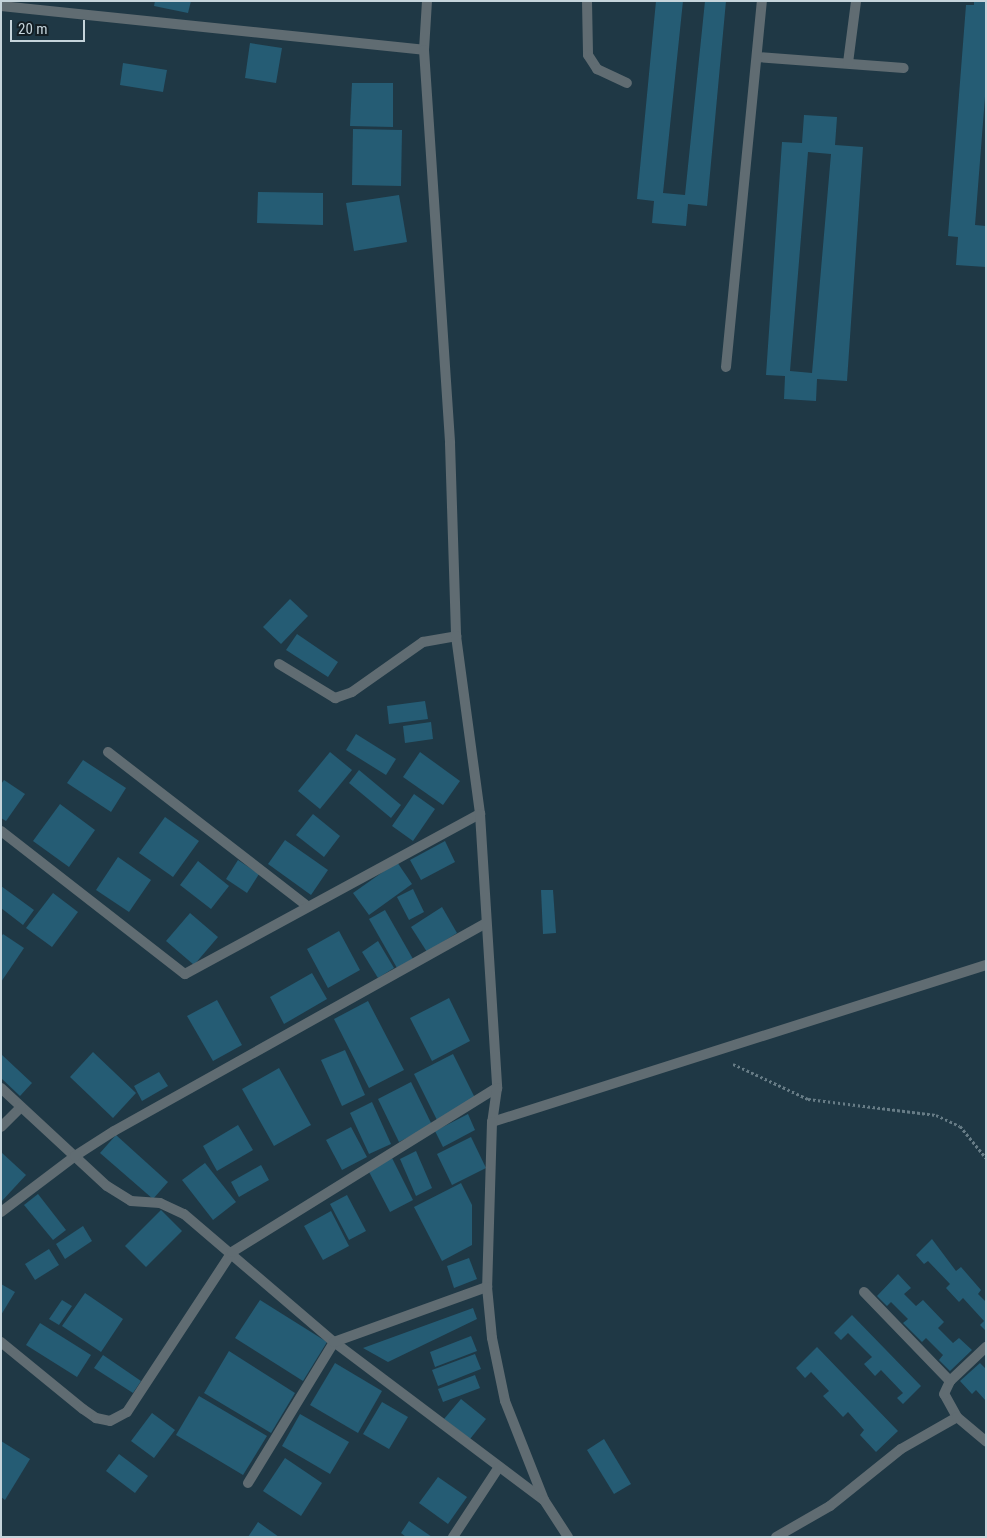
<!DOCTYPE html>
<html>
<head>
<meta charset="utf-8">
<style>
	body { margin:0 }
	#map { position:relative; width:987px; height:1538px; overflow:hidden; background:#1f3845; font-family:"Roboto Condensed",sans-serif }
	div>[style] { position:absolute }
	.building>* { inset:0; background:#255c74 }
	.path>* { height:3px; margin-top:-1.5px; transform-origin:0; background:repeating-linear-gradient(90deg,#677c86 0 2.5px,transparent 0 5px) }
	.service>* { height:10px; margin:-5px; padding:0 5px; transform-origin:5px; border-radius:5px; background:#606c72 }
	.minor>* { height:10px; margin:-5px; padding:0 5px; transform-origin:5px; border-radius:5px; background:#606c72 }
	.tertiary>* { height:10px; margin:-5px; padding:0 5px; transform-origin:5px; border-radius:5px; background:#606c72 }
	span { translate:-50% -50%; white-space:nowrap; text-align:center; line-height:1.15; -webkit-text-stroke:4px #131e24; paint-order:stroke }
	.frame { position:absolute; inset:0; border:2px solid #c5d4db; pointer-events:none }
	.scale { position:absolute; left:10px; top:20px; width:75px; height:22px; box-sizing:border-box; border:2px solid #c5d4db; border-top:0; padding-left:6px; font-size:15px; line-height:18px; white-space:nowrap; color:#c5d4db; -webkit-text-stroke:4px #131e24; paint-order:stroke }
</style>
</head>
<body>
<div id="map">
	<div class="building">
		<div style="clip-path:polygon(155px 1px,191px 1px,188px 13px,154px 6px)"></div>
		<div style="clip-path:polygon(656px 1px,683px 1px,663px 193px,685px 195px,705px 1px,726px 1px,707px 206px,688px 204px,686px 226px,652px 223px,654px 201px,637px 199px)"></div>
		<div style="clip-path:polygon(974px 1px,986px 1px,986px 84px,975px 225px,986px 226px,986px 267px,956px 265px,958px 237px,948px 236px,966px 5px,974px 5px)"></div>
		<div style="clip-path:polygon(250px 43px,282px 48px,276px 83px,245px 78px)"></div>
		<div style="clip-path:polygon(123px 63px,167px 70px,163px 92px,120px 85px)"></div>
		<div style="clip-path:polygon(352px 83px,393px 83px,393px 127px,350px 126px)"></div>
		<div style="clip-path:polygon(evenodd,804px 115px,837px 117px,835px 145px,863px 147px,847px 381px,817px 379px,816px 401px,784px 399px,785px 376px,766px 375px,782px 142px,802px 143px,804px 115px,808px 152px,831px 154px,812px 373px,790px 371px,808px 152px)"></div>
		<div style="clip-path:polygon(353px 129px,402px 130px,401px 186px,352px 185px)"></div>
		<div style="clip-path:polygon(258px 192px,323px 193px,323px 225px,257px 223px)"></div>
		<div style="clip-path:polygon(399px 195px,407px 242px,354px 251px,346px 203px)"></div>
		<div style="clip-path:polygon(290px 599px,308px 616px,281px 644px,263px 627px)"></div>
		<div style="clip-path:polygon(297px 634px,338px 662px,328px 677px,286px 650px)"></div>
		<div style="clip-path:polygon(425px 701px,428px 719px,389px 724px,387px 706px)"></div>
		<div style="clip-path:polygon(431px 722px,433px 739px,405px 743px,403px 726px)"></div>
		<div style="clip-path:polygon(356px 734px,396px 759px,386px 775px,346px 750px)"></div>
		<div style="clip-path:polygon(330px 752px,352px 770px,320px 809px,298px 791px)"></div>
		<div style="clip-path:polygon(420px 752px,460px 781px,443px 805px,403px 777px)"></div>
		<div style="clip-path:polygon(83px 760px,126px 788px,111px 812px,67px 783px)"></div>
		<div style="clip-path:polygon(359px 770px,401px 805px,391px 818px,349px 783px)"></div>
		<div style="clip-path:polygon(4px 780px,25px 794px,6px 821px,1px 818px,1px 784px)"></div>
		<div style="clip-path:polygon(414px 794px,435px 809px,413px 841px,392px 826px)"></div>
		<div style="clip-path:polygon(60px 804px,95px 830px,69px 867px,33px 841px)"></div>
		<div style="clip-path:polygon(313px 814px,340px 836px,324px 857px,296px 835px)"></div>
		<div style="clip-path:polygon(165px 817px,199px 841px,173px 877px,139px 853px)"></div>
		<div style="clip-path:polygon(285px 840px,328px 870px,311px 895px,268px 864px)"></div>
		<div style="clip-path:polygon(445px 841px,455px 862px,421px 880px,410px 860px)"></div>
		<div style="clip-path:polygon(118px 857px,151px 880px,129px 912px,96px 890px)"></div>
		<div style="clip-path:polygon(238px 860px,259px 874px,247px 893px,226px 879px)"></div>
		<div style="clip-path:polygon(198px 861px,229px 886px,211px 909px,180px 885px)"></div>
		<div style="clip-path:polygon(397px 862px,412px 884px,369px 915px,353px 893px)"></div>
		<div style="clip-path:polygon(1px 886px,34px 910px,23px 925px,1px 908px)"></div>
		<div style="clip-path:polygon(413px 889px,424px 912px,409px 920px,397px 897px)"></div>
		<div style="clip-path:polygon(541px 890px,553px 890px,556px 933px,543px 934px)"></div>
		<div style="clip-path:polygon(53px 893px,78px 912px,52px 947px,26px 928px)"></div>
		<div style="clip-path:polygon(442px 907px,457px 933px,427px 952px,411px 927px)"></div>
		<div style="clip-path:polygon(385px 910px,413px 959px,397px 968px,369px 919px)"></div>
		<div style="clip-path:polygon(190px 913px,218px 937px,194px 965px,166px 941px)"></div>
		<div style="clip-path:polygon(339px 931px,360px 970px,328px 988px,307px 949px)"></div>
		<div style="clip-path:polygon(3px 934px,24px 948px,1px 982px,1px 937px)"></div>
		<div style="clip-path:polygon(378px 941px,394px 968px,378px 978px,362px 952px)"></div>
		<div style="clip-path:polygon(312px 973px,327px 999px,284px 1024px,270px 997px)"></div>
		<div style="clip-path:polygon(449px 998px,470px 1041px,432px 1061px,410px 1018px)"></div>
		<div style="clip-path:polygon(217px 1000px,242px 1045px,213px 1061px,187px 1016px)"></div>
		<div style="clip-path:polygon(368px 1001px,404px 1070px,369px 1088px,334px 1019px)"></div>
		<div style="clip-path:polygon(345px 1050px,365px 1095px,342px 1106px,321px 1060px)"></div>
		<div style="clip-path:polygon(93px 1052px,136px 1093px,113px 1118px,70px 1077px)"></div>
		<div style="clip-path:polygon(1px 1054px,32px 1083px,20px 1096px,1px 1078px)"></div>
		<div style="clip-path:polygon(453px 1054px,476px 1100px,437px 1120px,414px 1074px)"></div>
		<div style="clip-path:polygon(279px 1068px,311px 1125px,274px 1146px,242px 1089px)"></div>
		<div style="clip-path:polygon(159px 1072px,168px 1086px,142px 1101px,134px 1086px)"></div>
		<div style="clip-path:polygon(411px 1082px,432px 1125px,399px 1142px,378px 1099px)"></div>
		<div style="clip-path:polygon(372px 1102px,391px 1144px,369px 1154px,350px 1113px)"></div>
		<div style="clip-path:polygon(468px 1114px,475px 1130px,443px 1147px,435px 1131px)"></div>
		<div style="clip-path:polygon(238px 1125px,253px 1150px,217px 1171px,203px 1146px)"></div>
		<div style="clip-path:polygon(351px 1127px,367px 1157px,342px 1170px,326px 1140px)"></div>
		<div style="clip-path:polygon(116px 1135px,168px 1182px,153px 1199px,100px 1153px)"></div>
		<div style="clip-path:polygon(471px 1137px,486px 1168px,452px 1185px,437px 1154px)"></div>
		<div style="clip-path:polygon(416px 1151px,432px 1188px,416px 1196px,400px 1159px)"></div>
		<div style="clip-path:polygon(1px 1152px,26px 1175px,1px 1202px)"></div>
		<div style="clip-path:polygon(392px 1158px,413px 1200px,390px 1212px,368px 1170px)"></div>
		<div style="clip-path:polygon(205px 1163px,236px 1202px,213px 1220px,182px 1180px)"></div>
		<div style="clip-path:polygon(261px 1165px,269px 1180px,239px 1197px,231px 1182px)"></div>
		<div style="clip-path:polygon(461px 1183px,472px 1205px,472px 1245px,442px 1261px,414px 1207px)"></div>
		<div style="clip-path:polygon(38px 1194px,66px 1230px,53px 1240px,24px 1205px)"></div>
		<div style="clip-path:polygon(347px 1195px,366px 1231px,349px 1240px,330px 1204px)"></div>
		<div style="clip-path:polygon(161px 1210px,182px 1231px,146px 1267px,125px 1246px)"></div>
		<div style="clip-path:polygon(331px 1211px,349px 1246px,323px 1260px,304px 1226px)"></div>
		<div style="clip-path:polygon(83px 1226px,92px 1241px,65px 1259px,56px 1244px)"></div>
		<div style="clip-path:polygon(932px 1239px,956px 1271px,961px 1267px,981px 1290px,978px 1294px,986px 1302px,986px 1331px,980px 1325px,984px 1321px,963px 1298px,959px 1302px,946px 1288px,950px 1284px,928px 1261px,924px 1264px,916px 1255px)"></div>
		<div style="clip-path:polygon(49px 1249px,59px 1265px,35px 1280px,25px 1264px)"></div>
		<div style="clip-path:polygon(469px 1258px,477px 1279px,454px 1288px,447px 1266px)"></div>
		<div style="clip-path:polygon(898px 1274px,911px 1288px,904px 1294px,916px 1306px,923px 1300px,944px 1322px,938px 1328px,953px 1343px,959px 1338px,972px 1350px,950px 1371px,939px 1360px,943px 1355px,926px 1338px,922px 1342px,903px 1323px,908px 1319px,891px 1302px,887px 1306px,877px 1296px)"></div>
		<div style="clip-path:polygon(1px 1284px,15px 1292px,1px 1315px)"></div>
		<div style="clip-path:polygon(85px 1293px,123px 1319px,101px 1352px,62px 1326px)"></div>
		<div style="clip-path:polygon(62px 1300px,72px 1306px,59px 1325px,49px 1319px)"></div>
		<div style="clip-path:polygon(260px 1300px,327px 1342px,303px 1381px,235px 1338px)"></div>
		<div style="clip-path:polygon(473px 1308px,477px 1319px,388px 1362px,363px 1348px)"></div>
		<div style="clip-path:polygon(852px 1315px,921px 1386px,903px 1404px,897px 1398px,903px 1393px,881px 1370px,875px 1376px,864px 1364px,872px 1357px,848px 1333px,841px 1340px,834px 1333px)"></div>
		<div style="clip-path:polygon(40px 1323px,91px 1355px,77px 1377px,26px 1345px)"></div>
		<div style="clip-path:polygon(471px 1336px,477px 1351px,435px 1367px,430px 1352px)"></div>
		<div style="clip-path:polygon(817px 1347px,898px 1431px,876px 1452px,860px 1435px,864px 1430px,848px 1412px,843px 1417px,823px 1396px,829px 1391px,811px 1372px,805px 1378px,796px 1368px)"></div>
		<div style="clip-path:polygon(229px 1351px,295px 1393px,271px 1433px,204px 1393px)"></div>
		<div style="clip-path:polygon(475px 1354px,481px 1369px,438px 1386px,432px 1370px)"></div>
		<div style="clip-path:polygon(103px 1355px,141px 1381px,133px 1393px,94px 1368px)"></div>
		<div style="clip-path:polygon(335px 1363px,382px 1391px,358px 1433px,310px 1405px)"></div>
		<div style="clip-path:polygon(980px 1363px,986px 1369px,986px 1401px,976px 1390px,972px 1394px,960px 1381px)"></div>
		<div style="clip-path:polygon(475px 1375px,480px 1388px,443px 1402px,438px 1389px)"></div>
		<div style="clip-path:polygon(199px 1396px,267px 1436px,243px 1475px,176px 1435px)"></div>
		<div style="clip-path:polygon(461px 1399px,486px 1419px,470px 1439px,444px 1419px)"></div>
		<div style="clip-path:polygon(382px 1402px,408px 1417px,389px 1449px,363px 1434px)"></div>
		<div style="clip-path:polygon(152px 1413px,175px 1430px,154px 1458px,131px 1441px)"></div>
		<div style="clip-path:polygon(300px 1414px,349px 1442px,330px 1474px,282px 1446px)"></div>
		<div style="clip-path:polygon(604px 1439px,631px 1484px,614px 1494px,587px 1450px)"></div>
		<div style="clip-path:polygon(1px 1441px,30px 1459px,5px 1500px,1px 1497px)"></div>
		<div style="clip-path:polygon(119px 1454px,148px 1476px,135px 1493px,106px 1471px)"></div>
		<div style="clip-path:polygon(285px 1458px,322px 1483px,301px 1516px,263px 1491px)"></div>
		<div style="clip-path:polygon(438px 1477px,467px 1497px,448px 1524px,419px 1503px)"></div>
		<div style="clip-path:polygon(409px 1521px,432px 1537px,406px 1537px,401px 1533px)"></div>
		<div style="clip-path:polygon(258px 1522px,279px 1537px,248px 1537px)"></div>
	</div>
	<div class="path">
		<div style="left:733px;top:1064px;width:83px;rotate:25deg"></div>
		<div style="left:808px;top:1099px;width:129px;rotate:7.1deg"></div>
		<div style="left:936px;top:1115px;width:26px;rotate:25deg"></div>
		<div style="left:960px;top:1126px;width:41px;rotate:50.9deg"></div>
	</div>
	<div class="service">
		<div style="left:587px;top:1px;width:54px;rotate:88.9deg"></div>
		<div style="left:588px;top:55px;width:17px;rotate:57deg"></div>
		<div style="left:597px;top:69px;width:33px;rotate:25deg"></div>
		<div style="left:757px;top:57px;width:147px;rotate:4.3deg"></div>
		<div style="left:848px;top:63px;width:63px;rotate:-82.6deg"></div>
		<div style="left:726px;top:367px;width:368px;rotate:-84.4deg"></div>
		<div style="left:864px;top:1292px;width:124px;rotate:46deg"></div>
		<div style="left:957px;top:1417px;width:26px;rotate:-119deg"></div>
		<div style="left:944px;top:1394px;width:14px;rotate:-65deg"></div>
		<div style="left:950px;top:1381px;width:50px;rotate:-43.4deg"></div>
		<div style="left:776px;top:1537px;width:62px;rotate:-29.9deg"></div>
		<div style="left:830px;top:1506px;width:91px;rotate:-38.8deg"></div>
		<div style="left:901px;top:1449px;width:64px;rotate:-29.7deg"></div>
		<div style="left:957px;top:1417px;width:38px;rotate:40deg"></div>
	</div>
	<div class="minor">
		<div style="left:1px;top:6px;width:425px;rotate:5.9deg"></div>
		<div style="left:279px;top:664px;width:66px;rotate:31.3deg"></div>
		<div style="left:335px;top:698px;width:18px;rotate:-19deg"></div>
		<div style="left:352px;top:692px;width:87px;rotate:-35.2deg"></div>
		<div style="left:423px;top:642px;width:34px;rotate:-10deg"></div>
		<div style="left:108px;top:752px;width:252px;rotate:37.7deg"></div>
		<div style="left:1px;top:831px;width:233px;rotate:37.9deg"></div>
		<div style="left:185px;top:974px;width:336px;rotate:-28.5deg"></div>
		<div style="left:1px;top:1088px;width:144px;rotate:42.8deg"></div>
		<div style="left:107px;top:1186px;width:28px;rotate:32deg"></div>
		<div style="left:131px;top:1201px;width:29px;rotate:4deg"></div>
		<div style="left:160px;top:1203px;width:26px;rotate:25deg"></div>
		<div style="left:184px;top:1214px;width:197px;rotate:40.5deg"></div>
		<div style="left:334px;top:1342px;width:263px;rotate:37deg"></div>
		<div style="left:492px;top:1122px;width:518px;rotate:-17.63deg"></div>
		<div style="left:1px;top:1127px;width:28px;rotate:-45deg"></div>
		<div style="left:1px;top:1212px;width:93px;rotate:-37.1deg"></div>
		<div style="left:75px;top:1156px;width:46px;rotate:-32.7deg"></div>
		<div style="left:114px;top:1131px;width:425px;rotate:-29.2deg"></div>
		<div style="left:1px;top:1342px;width:106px;rotate:39.3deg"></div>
		<div style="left:83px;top:1409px;width:16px;rotate:35deg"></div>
		<div style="left:96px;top:1418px;width:14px;rotate:12deg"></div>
		<div style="left:110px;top:1421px;width:19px;rotate:-28deg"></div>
		<div style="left:127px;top:1412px;width:191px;rotate:-56.7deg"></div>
		<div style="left:232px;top:1252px;width:312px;rotate:-31.8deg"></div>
		<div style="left:248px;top:1483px;width:165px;rotate:-58.6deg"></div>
		<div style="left:334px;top:1342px;width:163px;rotate:-19.8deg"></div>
		<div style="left:453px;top:1537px;width:84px;rotate:-56.7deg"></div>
	</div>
	<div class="tertiary">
		<div style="left:427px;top:1px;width:49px;rotate:93.5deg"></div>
		<div style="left:424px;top:50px;width:394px;rotate:86.2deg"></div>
		<div style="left:450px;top:443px;width:193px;rotate:88.2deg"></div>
		<div style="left:456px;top:636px;width:180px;rotate:82.3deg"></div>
		<div style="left:480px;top:814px;width:275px;rotate:86.4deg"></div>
		<div style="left:497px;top:1088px;width:34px;rotate:98deg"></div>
		<div style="left:492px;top:1122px;width:165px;rotate:91.7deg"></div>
		<div style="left:487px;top:1287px;width:51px;rotate:84.4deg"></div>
		<div style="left:492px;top:1338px;width:64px;rotate:78.3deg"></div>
		<div style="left:505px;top:1401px;width:106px;rotate:68.5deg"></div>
		<div style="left:544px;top:1500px;width:44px;rotate:57deg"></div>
	</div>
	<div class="frame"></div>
	<div class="scale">20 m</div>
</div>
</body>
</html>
